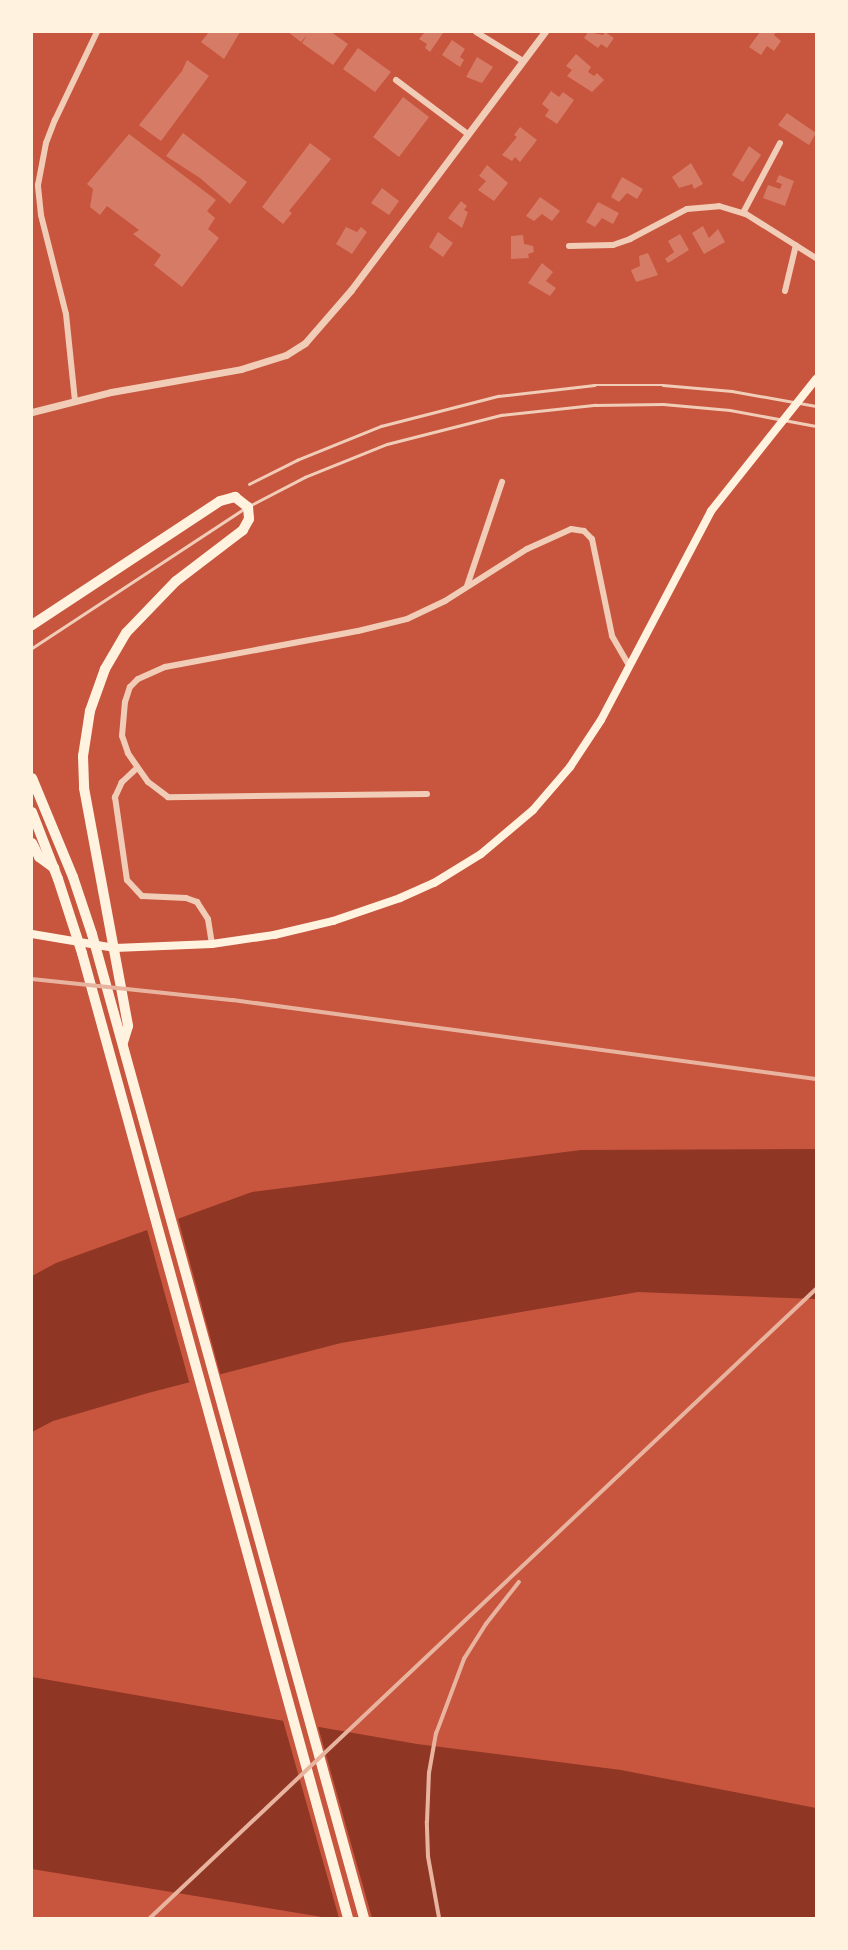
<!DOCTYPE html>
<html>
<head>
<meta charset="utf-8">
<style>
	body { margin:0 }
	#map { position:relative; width:848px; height:1950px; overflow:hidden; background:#c8553d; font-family:"IBM Plex Sans",sans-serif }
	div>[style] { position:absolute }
	.water>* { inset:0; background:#8f3625 }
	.pier>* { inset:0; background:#c8553d }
	.building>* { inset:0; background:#d67c66 }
	.service>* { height:2.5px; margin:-1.25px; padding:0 1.25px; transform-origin:1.25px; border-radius:1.25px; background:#f1ccb7 }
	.minor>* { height:6px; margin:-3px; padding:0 3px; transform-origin:3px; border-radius:3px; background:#f1ccb7 }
	.tertiary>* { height:7px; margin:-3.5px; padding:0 3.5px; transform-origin:3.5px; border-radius:3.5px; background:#f1ccb7 }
	.secondary>* { height:8px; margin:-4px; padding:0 4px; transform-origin:4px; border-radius:4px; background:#fff3e0 }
	.trunk>* { height:10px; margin:-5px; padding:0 5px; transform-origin:5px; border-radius:5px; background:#fff3e0 }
	.rail>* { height:3.5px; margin:-1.75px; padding:0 1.75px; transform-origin:1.75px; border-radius:1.75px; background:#e9b49f }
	span { translate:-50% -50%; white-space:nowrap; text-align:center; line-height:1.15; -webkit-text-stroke:7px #fff3e0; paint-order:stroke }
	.frame { position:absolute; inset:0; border:33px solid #fff3e0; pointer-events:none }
</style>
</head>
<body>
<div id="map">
	<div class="water">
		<div style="clip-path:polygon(816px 1149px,816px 1299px,638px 1292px,341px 1343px,148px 1393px,53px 1421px,32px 1432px,32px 1276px,56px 1263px,252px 1192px,581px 1150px)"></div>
		<div style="clip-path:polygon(32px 1677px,417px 1744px,621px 1770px,816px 1808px,816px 1918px,328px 1918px,32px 1869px)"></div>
	</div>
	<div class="pier">
		<div style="clip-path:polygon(177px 1215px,221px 1377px,190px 1385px,146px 1226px)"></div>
		<div style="clip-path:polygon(282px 1717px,317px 1723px,372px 1918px,339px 1918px)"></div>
	</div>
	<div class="building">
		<div style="clip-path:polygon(209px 32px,240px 32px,224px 59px,201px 42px)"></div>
		<div style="clip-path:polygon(288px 32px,331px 32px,348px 44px,333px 65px,302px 43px,307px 35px,301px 42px)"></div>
		<div style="clip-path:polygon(425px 32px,443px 33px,430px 52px,425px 48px,427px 44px,419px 39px)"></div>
		<div style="clip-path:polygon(588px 32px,603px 35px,605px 32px,614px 38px,607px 48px,601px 44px,598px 48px,584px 38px)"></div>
		<div style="clip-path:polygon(760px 32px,776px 32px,774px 35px,781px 41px,774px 51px,767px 46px,761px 55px,749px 47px)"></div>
		<div style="clip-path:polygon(452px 40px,465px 49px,460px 57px,464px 60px,460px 67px,442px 55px)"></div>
		<div style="clip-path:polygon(358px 48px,391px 72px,375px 92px,343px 69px)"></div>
		<div style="clip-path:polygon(576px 54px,591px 67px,588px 72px,594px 76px,597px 73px,604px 80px,592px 92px,567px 76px,572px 70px,566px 66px)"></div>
		<div style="clip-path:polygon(477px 57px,493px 67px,482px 83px,466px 77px)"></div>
		<div style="clip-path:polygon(187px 60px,209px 76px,161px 141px,139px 125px,182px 71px)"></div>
		<div style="clip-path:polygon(551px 91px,559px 97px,563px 92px,574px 100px,557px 124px,545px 116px,549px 110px,542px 104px)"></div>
		<div style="clip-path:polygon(403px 97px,429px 117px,399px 157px,373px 137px)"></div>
		<div style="clip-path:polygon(787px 113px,816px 133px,809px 145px,778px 125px)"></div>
		<div style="clip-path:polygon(520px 127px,537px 140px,520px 162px,515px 157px,512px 161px,502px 155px,517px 137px,514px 135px)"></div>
		<div style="clip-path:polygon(183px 133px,247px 182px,230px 204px,200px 178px,166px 156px)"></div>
		<div style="clip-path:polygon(129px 134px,216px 200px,207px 211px,215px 218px,208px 229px,219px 238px,182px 287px,154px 265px,161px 255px,133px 234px,139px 230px,107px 206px,100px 215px,90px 207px,93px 189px,87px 184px)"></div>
		<div style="clip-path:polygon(310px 143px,331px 159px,289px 211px,292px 213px,283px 224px,262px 207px)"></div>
		<div style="clip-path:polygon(749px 146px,761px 155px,743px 182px,732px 175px)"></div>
		<div style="clip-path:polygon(691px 163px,703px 184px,694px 189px,692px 184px,679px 188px,672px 177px)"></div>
		<div style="clip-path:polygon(487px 165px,508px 183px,494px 201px,478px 190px,486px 181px,479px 176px)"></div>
		<div style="clip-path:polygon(779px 175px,794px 181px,785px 206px,763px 198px,768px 185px,780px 189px,782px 184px,776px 182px)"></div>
		<div style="clip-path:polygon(622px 177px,643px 189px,637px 199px,627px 193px,619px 202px,611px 197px)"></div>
		<div style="clip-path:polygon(382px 188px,399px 201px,389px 215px,371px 203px)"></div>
		<div style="clip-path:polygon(540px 197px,560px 211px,552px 221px,542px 214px,534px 221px,526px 216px)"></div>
		<div style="clip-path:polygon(461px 201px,467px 206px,464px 210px,468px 212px,462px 228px,448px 218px)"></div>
		<div style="clip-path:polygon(598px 202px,619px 213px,613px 224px,602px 218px,595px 227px,586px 222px)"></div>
		<div style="clip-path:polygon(703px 226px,709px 238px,718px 229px,725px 242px,704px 254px,692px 233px)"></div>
		<div style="clip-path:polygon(346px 227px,357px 232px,361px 227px,367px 232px,352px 254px,336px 244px)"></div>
		<div style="clip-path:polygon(438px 232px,453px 243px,443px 257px,429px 247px)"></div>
		<div style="clip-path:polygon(680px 234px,689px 250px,668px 263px,665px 259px,674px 252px,668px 241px)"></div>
		<div style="clip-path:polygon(523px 235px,524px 244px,533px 246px,534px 252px,528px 254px,529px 258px,511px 259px,511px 236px)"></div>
		<div style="clip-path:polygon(648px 253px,658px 275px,636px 282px,631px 270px,640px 266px,639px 256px)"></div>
		<div style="clip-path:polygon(542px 263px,553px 272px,546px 281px,556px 288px,550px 296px,528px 283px)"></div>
	</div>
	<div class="service">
		<div style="left:249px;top:484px;width:54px;rotate:-26.6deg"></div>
		<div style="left:297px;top:460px;width:91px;rotate:-22deg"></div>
		<div style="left:381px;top:426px;width:121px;rotate:-14.4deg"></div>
		<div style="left:498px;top:396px;width:97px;rotate:-6.5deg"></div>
		<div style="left:594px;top:385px;width:69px"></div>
		<div style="left:663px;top:385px;width:69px;rotate:5deg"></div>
		<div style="left:732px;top:391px;width:85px;rotate:10.1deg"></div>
		<div style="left:251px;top:505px;width:61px;rotate:-27.4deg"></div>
		<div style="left:305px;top:477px;width:88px;rotate:-21.9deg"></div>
		<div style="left:387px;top:444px;width:118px;rotate:-14.3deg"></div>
		<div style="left:501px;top:415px;width:95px;rotate:-6.1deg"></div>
		<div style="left:595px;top:405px;width:68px;rotate:-0.8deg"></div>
		<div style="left:663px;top:404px;width:67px;rotate:5.1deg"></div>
		<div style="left:730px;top:410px;width:87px;rotate:10.5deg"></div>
		<div style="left:32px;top:648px;width:255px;rotate:-33.3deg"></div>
	</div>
	<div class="minor">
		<div style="left:476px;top:32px;width:55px;rotate:31.7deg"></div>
		<div style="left:396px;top:80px;width:90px;rotate:36.9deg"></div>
		<div style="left:743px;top:213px;width:79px;rotate:-62.1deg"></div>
		<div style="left:569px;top:246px;width:44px;rotate:-1.3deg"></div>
		<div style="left:613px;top:245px;width:18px;rotate:-19deg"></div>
		<div style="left:630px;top:239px;width:64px;rotate:-27.8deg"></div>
		<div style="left:687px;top:209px;width:32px;rotate:-5deg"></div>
		<div style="left:719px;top:206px;width:28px;rotate:17deg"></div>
		<div style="left:746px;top:214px;width:83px;rotate:32.2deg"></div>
		<div style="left:785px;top:291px;width:47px;rotate:-76.6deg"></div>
		<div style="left:75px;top:401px;width:87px;rotate:-95.9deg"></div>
		<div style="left:66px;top:314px;width:102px;rotate:-104.2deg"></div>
		<div style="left:41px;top:215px;width:30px;rotate:-96deg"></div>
		<div style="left:38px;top:185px;width:43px;rotate:-79.2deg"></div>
		<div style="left:46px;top:143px;width:25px;rotate:-69deg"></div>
		<div style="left:55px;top:120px;width:98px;rotate:-64.5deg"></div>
		<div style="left:467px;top:586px;width:110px;rotate:-71.4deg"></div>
		<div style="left:137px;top:768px;width:21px;rotate:137deg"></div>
		<div style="left:122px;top:782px;width:17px;rotate:115deg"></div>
		<div style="left:115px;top:797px;width:84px;rotate:81.8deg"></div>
		<div style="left:127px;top:880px;width:22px;rotate:47deg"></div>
		<div style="left:142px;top:896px;width:44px;rotate:2.6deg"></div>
		<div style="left:186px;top:898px;width:12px;rotate:20deg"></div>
		<div style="left:197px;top:902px;width:20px;rotate:57deg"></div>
		<div style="left:208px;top:919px;width:25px;rotate:81deg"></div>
		<div style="left:427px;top:794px;width:259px;rotate:179.3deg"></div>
		<div style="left:168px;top:797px;width:25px;rotate:-143deg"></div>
		<div style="left:148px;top:782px;width:35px;rotate:-125deg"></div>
		<div style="left:128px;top:753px;width:18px;rotate:-109deg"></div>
		<div style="left:122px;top:736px;width:34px;rotate:-85deg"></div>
		<div style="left:125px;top:702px;width:16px;rotate:-72deg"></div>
		<div style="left:130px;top:687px;width:11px;rotate:-45deg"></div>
		<div style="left:138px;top:679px;width:30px;rotate:-24deg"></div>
		<div style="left:165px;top:667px;width:196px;rotate:-10.6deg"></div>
		<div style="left:358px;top:631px;width:50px;rotate:-13.8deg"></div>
		<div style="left:407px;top:619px;width:42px;rotate:-25.3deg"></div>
		<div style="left:445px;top:601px;width:97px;rotate:-32.4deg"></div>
		<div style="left:527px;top:549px;width:48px;rotate:-24.4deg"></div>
		<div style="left:571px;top:529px;width:13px;rotate:9deg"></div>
		<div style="left:584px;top:531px;width:11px;rotate:45deg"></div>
		<div style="left:592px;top:539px;width:99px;rotate:78.3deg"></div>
		<div style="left:612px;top:636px;width:34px;rotate:60deg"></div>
	</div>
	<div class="tertiary">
		<div style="left:32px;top:412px;width:81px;rotate:-14.2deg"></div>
		<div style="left:111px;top:392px;width:132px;rotate:-10deg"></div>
		<div style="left:241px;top:369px;width:47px;rotate:-17.3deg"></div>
		<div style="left:286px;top:355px;width:22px;rotate:-32deg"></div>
		<div style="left:305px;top:343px;width:70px;rotate:-49deg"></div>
		<div style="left:351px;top:290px;width:323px;rotate:-53.1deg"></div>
	</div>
	<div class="secondary">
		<div style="left:32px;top:934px;width:84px;rotate:9.6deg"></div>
		<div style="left:115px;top:948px;width:97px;rotate:-2.4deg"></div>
		<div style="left:212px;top:944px;width:63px;rotate:-8.3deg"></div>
		<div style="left:274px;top:935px;width:61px;rotate:-13.3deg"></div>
		<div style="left:333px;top:921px;width:71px;rotate:-18.9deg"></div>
		<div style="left:400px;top:898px;width:37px;rotate:-24deg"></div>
		<div style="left:434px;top:883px;width:55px;rotate:-31.7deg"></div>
		<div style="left:481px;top:854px;width:68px;rotate:-40.2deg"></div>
		<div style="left:533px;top:810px;width:57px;rotate:-49.3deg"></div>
		<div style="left:570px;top:767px;width:56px;rotate:-56.6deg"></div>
		<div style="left:601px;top:720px;width:236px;rotate:-62.2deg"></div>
		<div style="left:711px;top:511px;width:169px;rotate:-51.5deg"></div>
	</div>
	<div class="trunk">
		<div style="left:32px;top:625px;width:225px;rotate:-33.4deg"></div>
		<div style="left:220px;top:501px;width:16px;rotate:-15deg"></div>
		<div style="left:235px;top:497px;width:16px;rotate:38deg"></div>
		<div style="left:248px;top:507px;width:12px;rotate:85deg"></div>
		<div style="left:249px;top:519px;width:13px;rotate:119deg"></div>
		<div style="left:243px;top:530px;width:84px;rotate:142.7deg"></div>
		<div style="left:176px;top:581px;width:72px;rotate:133.9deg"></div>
		<div style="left:126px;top:633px;width:42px;rotate:120.3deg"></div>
		<div style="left:105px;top:669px;width:45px;rotate:109.7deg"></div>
		<div style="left:90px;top:711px;width:46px;rotate:98.8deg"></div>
		<div style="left:83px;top:756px;width:32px;rotate:88deg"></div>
		<div style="left:84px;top:788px;width:242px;rotate:79.5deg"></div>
		<div style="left:128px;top:1026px;width:17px;rotate:107deg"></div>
		<div style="left:32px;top:778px;width:107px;rotate:67.5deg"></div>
		<div style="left:73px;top:877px;width:60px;rotate:71.6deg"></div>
		<div style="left:92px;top:934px;width:1021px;rotate:74.55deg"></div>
		<div style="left:32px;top:812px;width:72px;rotate:68.8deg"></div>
		<div style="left:58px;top:879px;width:78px;rotate:72deg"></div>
		<div style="left:82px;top:953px;width:1001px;rotate:74.59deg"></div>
		<div style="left:32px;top:843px;width:16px;rotate:63deg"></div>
		<div style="left:39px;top:857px;width:19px;rotate:36deg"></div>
	</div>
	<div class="rail">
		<div style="left:32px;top:979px;width:202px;rotate:6deg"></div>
		<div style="left:233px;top:1000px;width:588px;rotate:7.72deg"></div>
		<div style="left:150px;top:1918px;width:916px;rotate:-43.36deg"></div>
		<div style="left:439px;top:1918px;width:62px;rotate:-100.2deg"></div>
		<div style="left:428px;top:1857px;width:35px;rotate:-92deg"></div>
		<div style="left:427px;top:1822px;width:49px;rotate:-87.7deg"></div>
		<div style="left:429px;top:1773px;width:40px;rotate:-80deg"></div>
		<div style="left:436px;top:1734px;width:80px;rotate:-69.5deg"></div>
		<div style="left:464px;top:1659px;width:41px;rotate:-57.8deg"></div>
		<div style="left:486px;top:1624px;width:53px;rotate:-51.8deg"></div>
	</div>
	<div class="frame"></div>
</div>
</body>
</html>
